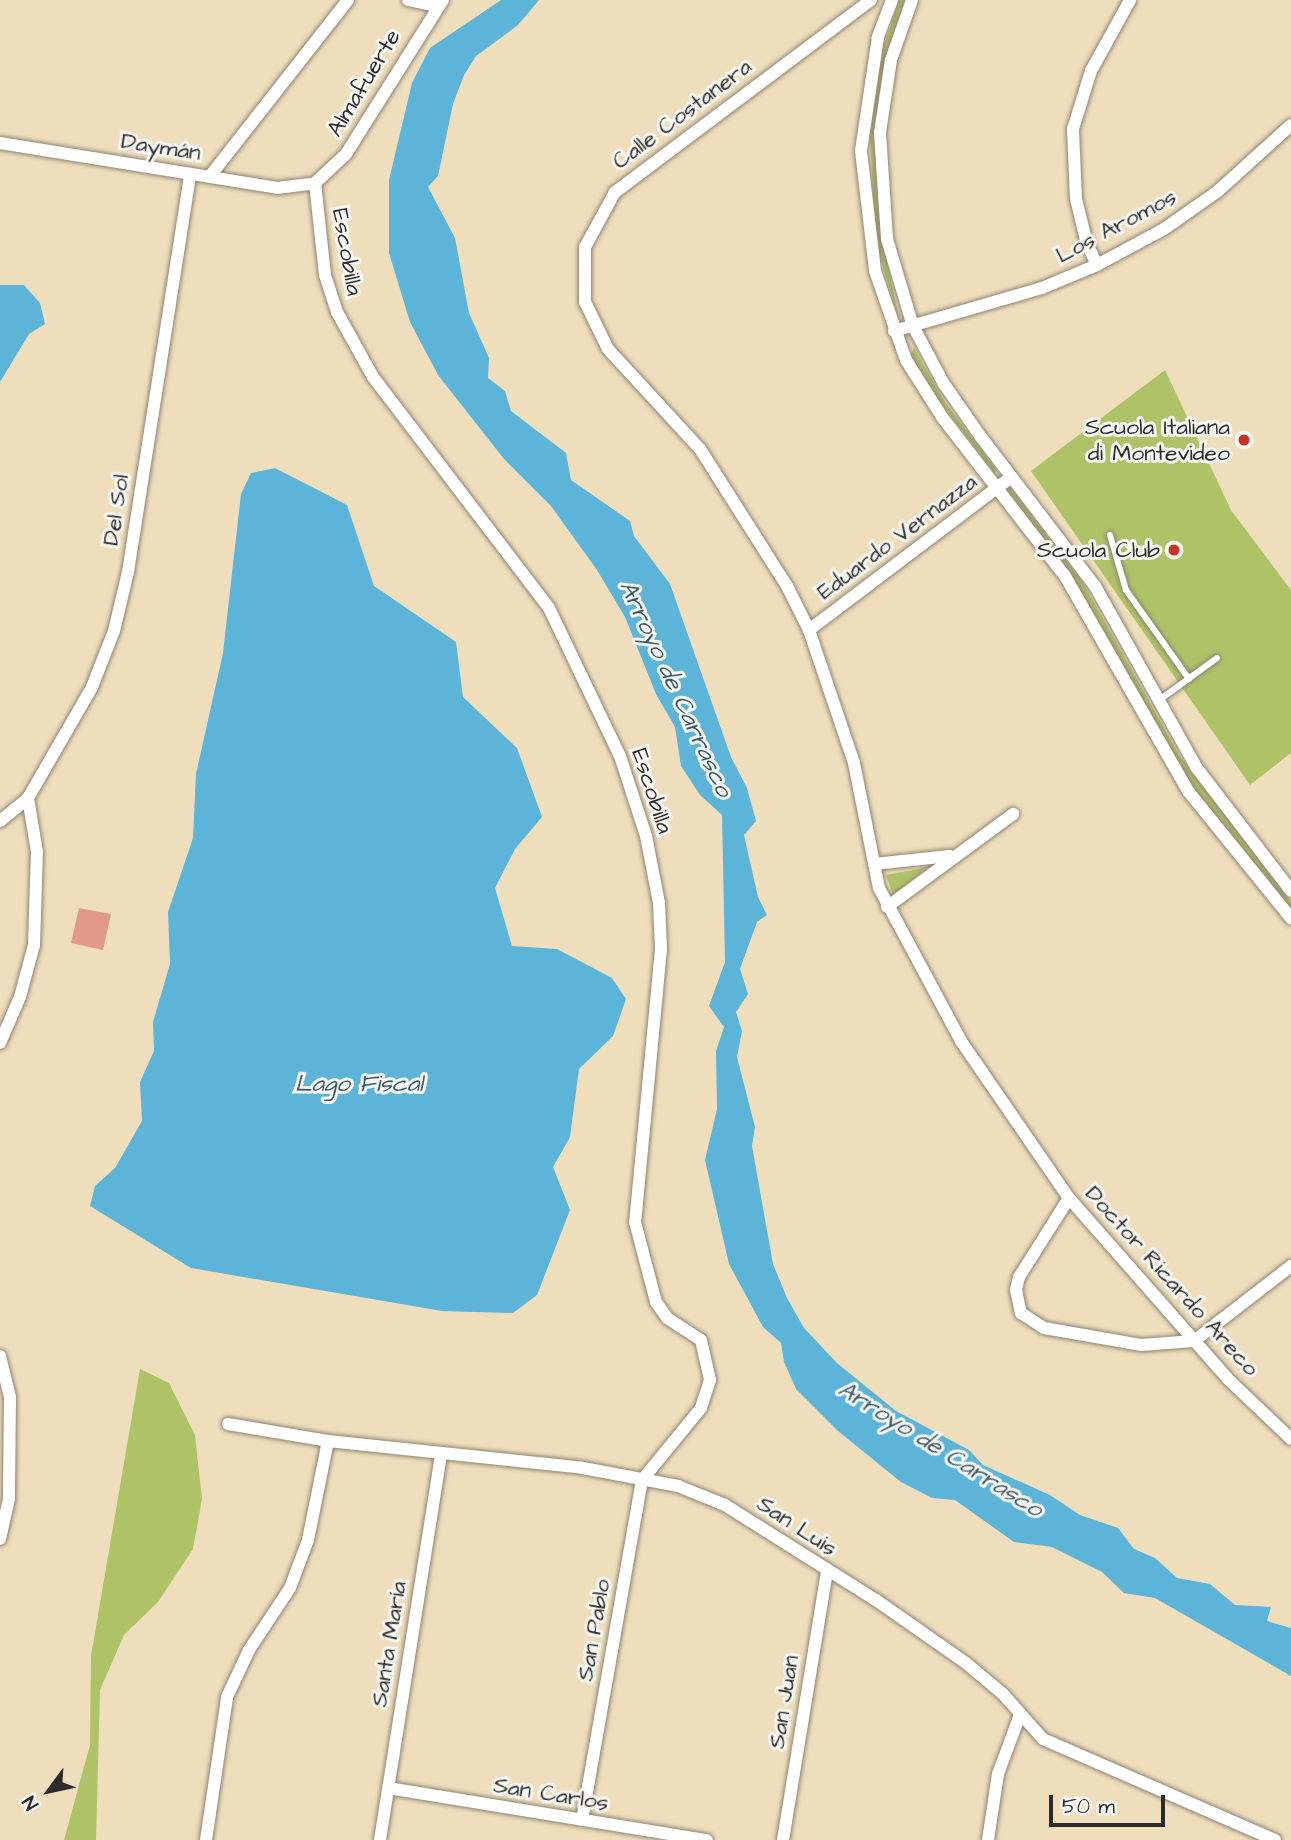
<!DOCTYPE html>
<html>
<head>
<meta charset="utf-8">
<style>
	body { margin:0 }
	#map { position:relative; width:1291px; height:1840px; overflow:hidden; background:#efdebc; font-family:"Architects Daughter",sans-serif }
	div>[style] { position:absolute }
	.green>* { inset:0; background:#aec367 }
	.water>* { inset:0; background:#5cb4d9 }
	.building>* { inset:0; background:#e19a88 }
	.roads { filter:drop-shadow(0 0 2px #8d8474) drop-shadow(0 0 2px #8d8474) }
	.lane>* { height:6px; margin:-3px; padding:0 3px; transform-origin:3px; border-radius:3px; background:#fff }
	.street>* { height:12px; margin:-6px; padding:0 6px; transform-origin:6px; border-radius:6px; background:#fff }
	.dots>* { width:19px; height:19px; translate:-50% -50%; box-sizing:border-box; border:4px solid #f6f6f2; border-radius:50% }
	span { translate:-50% -50%; white-space:nowrap; text-align:center; line-height:1.15; -webkit-text-stroke:6px #f6f6f2; paint-order:stroke }
	.street-label { font-size:23px; color:#2b2b2b }
	.poi-label { font-size:23px; color:#2b2b2b }
	.right { translate:-100% -50%; text-align:right }
	.water-label { font-size:24px; color:#3c5b68; font-style:italic }
	.north { position:absolute; left:14px; top:1756px; width:70px; height:70px; -webkit-text-stroke:5px #f6f6f2; paint-order:stroke; rotate:237deg; font-size:19px; font-weight:700; line-height:28px; text-align:center; color:#2b2b2b }
	.north::after { content:''; display:block; margin:auto; width:24px; height:32px; background:#2b2b2b; clip-path:polygon(50% 0,100% 100%,50% 72%,0 100%) }
	.scale { position:absolute; left:1049px; top:1795px; width:116px; height:32px; box-sizing:border-box; border:4px solid #2b2b2b; border-top:0; padding-left:9px; font-size:21px; line-height:24px; white-space:nowrap; color:#2b2b2b; -webkit-text-stroke:5px #f6f6f2; paint-order:stroke }
</style>
</head>
<body>
<div id="map">
	<div class="green">
		<div style="clip-path:polygon(899px 0,906px 0,876px 141px,876px 170px,882px 237px,899px 319px,876px 244px,870px 138px,883px 48px)"></div>
		<div style="clip-path:polygon(914px 348px,945px 402px,996px 469px,995px 474px,926px 383px,911px 354px)"></div>
		<div style="clip-path:polygon(1165px 370px,1231px 510px,1291px 590px,1291px 753px,1250px 785px,1031px 471px)"></div>
		<div style="clip-path:polygon(1010px 487px,1082px 581px,1179px 755px,1291px 901px,1291px 911px,1192px 786px,1137px 697px,1089px 605px,1006px 491px)"></div>
		<div style="clip-path:polygon(928px 867px,893px 895px,886px 875px)"></div>
		<div style="clip-path:polygon(140px 1369px,169px 1383px,195px 1435px,202px 1499px,193px 1549px,158px 1602px,124px 1635px,100px 1690px,96px 1840px,64px 1840px,90px 1745px,91px 1656px)"></div>
	</div>
	<div class="water">
		<div style="clip-path:polygon(501px 0,539px 0,518px 25px,476px 56px,464px 75px,453px 104px,438px 176px,428px 187px,455px 238px,469px 313px,489px 358px,488px 378px,505px 391px,511px 411px,566px 453px,571px 480px,630px 521px,634px 536px,670px 584px,731px 757px,747px 788px,756px 821px,744px 835px,758px 897px,767px 915px,757px 922px,740px 969px,748px 994px,736px 1012px,742px 1031px,737px 1057px,755px 1127px,752px 1146px,773px 1264px,787px 1298px,804px 1328px,837px 1363px,896px 1411px,969px 1450px,983px 1465px,1050px 1495px,1080px 1515px,1118px 1528px,1134px 1549px,1155px 1558px,1177px 1578px,1210px 1584px,1235px 1605px,1271px 1607px,1267px 1621px,1291px 1628px,1291px 1676px,1155px 1598px,1124px 1593px,1102px 1572px,1052px 1547px,1014px 1542px,955px 1500px,932px 1498px,901px 1482px,838px 1431px,796px 1389px,784px 1362px,781px 1343px,763px 1327px,729px 1264px,705px 1160px,717px 1109px,716px 1051px,724px 1027px,709px 1006px,725px 962px,722px 815px,700px 795px,681px 766px,675px 727px,656px 694px,625px 617px,597px 570px,551px 506px,504px 459px,438px 375px,410px 322px,389px 253px,389px 180px,412px 83px,430px 48px)"></div>
		<div style="clip-path:polygon(0 285px,24px 285px,40px 303px,45px 324px,29px 334px,0 382px)"></div>
		<div style="clip-path:polygon(275px 468px,347px 505px,374px 586px,456px 642px,463px 697px,517px 748px,542px 817px,515px 849px,495px 888px,512px 946px,557px 949px,612px 978px,626px 999px,613px 1036px,579px 1069px,570px 1137px,553px 1167px,570px 1210px,537px 1295px,513px 1313px,442px 1311px,191px 1268px,90px 1206px,95px 1186px,115px 1168px,142px 1121px,140px 1082px,154px 1051px,153px 1022px,170px 964px,168px 912px,193px 838px,196px 774px,223px 653px,241px 494px,251px 473px)"></div>
	</div>
	<div class="building">
		<div style="clip-path:polygon(79px 908px,111px 914px,103px 950px,71px 943px)"></div>
	</div>
	<div class="roads">
		<div class="lane">
			<div style="left:1110px;top:535px;width:57px;rotate:73.8deg"></div>
			<div style="left:1126px;top:590px;width:109px;rotate:54.7deg"></div>
			<div style="left:1158px;top:701px;width:73px;rotate:-36.1deg"></div>
		</div>
		<div class="street">
			<div style="left:408px;top:0;width:30px;rotate:12deg"></div>
			<div style="left:871px;top:0;width:320px;rotate:143.1deg"></div>
			<div style="left:615px;top:192px;width:63px;rotate:118.6deg"></div>
			<div style="left:585px;top:247px;width:55px;rotate:90deg"></div>
			<div style="left:585px;top:302px;width:52px;rotate:63.9deg"></div>
			<div style="left:608px;top:349px;width:136px;rotate:47.4deg"></div>
			<div style="left:700px;top:449px;width:162px;rotate:57.6deg"></div>
			<div style="left:787px;top:586px;width:49px;rotate:63.4deg"></div>
			<div style="left:809px;top:630px;width:140px;rotate:71.3deg"></div>
			<div style="left:854px;top:763px;width:127px;rotate:78.7deg"></div>
			<div style="left:879px;top:888px;width:174px;rotate:61.8deg"></div>
			<div style="left:961px;top:1041px;width:191px;rotate:55.5deg"></div>
			<div style="left:1069px;top:1198px;width:241px;rotate:48.7deg"></div>
			<div style="left:1228px;top:1379px;width:87px;rotate:43.6deg"></div>
			<div style="left:892px;top:0;width:40px;rotate:111deg"></div>
			<div style="left:878px;top:37px;width:115px;rotate:98.5deg"></div>
			<div style="left:861px;top:151px;width:121px;rotate:83.3deg"></div>
			<div style="left:875px;top:271px;width:94px;rotate:70.8deg"></div>
			<div style="left:906px;top:360px;width:67px;rotate:57.7deg"></div>
			<div style="left:942px;top:417px;width:201px;rotate:52.3deg"></div>
			<div style="left:1065px;top:576px;width:248px;rotate:60.2deg"></div>
			<div style="left:1188px;top:791px;width:164px;rotate:51deg"></div>
			<div style="left:912px;top:0;width:64px;rotate:109.3deg"></div>
			<div style="left:891px;top:60px;width:74px;rotate:98.6deg"></div>
			<div style="left:880px;top:133px;width:106px;rotate:86.2deg"></div>
			<div style="left:887px;top:239px;width:91px;rotate:73.4deg"></div>
			<div style="left:913px;top:326px;width:66px;rotate:61.9deg"></div>
			<div style="left:944px;top:384px;width:65px;rotate:55.1deg"></div>
			<div style="left:981px;top:437px;width:188px;rotate:52.6deg"></div>
			<div style="left:1095px;top:586px;width:207px;rotate:60.8deg"></div>
			<div style="left:1196px;top:767px;width:156px;rotate:52.5deg"></div>
			<div style="left:0;top:143px;width:281px;rotate:9.2deg"></div>
			<div style="left:277px;top:188px;width:38px;rotate:-7deg"></div>
			<div style="left:315px;top:183px;width:42px;rotate:-43.1deg"></div>
			<div style="left:346px;top:154px;width:182px;rotate:-57.8deg"></div>
			<div style="left:210px;top:176px;width:224px;rotate:-51.9deg"></div>
			<div style="left:315px;top:183px;width:93px;rotate:83.8deg"></div>
			<div style="left:325px;top:275px;width:39px;rotate:72deg"></div>
			<div style="left:337px;top:312px;width:74px;rotate:61deg"></div>
			<div style="left:373px;top:377px;width:290px;rotate:52.7deg"></div>
			<div style="left:549px;top:608px;width:164px;rotate:64.4deg"></div>
			<div style="left:620px;top:756px;width:84px;rotate:72deg"></div>
			<div style="left:646px;top:836px;width:68px;rotate:79deg"></div>
			<div style="left:659px;top:903px;width:46px;rotate:87.5deg"></div>
			<div style="left:661px;top:949px;width:274px;rotate:95.4deg"></div>
			<div style="left:635px;top:1222px;width:83px;rotate:75.3deg"></div>
			<div style="left:656px;top:1302px;width:19px;rotate:55deg"></div>
			<div style="left:667px;top:1318px;width:40px;rotate:32.9deg"></div>
			<div style="left:701px;top:1340px;width:41px;rotate:77.3deg"></div>
			<div style="left:710px;top:1380px;width:29px;rotate:108deg"></div>
			<div style="left:701px;top:1408px;width:93px;rotate:129.3deg"></div>
			<div style="left:642px;top:1480px;width:345px;rotate:100deg"></div>
			<div style="left:1097px;top:265px;width:23px;rotate:-115deg"></div>
			<div style="left:1087px;top:244px;width:46px;rotate:-103.7deg"></div>
			<div style="left:1076px;top:199px;width:70px;rotate:-92.5deg"></div>
			<div style="left:1073px;top:129px;width:61px;rotate:-72.8deg"></div>
			<div style="left:1091px;top:71px;width:81px;rotate:-61.2deg"></div>
			<div style="left:894px;top:331px;width:154px;rotate:-16.2deg"></div>
			<div style="left:1042px;top:288px;width:60px;rotate:-22.7deg"></div>
			<div style="left:1097px;top:265px;width:76px;rotate:-28.2deg"></div>
			<div style="left:1164px;top:229px;width:66px;rotate:-35.1deg"></div>
			<div style="left:1218px;top:191px;width:98px;rotate:-42.1deg"></div>
			<div style="left:809px;top:630px;width:253px;rotate:-37.1deg"></div>
			<div style="left:0;top:821px;width:36px;rotate:-39deg"></div>
			<div style="left:28px;top:798px;width:128px;rotate:-60deg"></div>
			<div style="left:92px;top:687px;width:60px;rotate:-68.6deg"></div>
			<div style="left:114px;top:631px;width:61px;rotate:-76.7deg"></div>
			<div style="left:128px;top:572px;width:403px;rotate:-81.1deg"></div>
			<div style="left:874px;top:864px;width:76px;rotate:-6deg"></div>
			<div style="left:887px;top:907px;width:157px;rotate:-36.4deg"></div>
			<div style="left:0;top:1043px;width:50px;rotate:-66.5deg"></div>
			<div style="left:20px;top:997px;width:54px;rotate:-74.9deg"></div>
			<div style="left:34px;top:945px;width:93px;rotate:-88.2deg"></div>
			<div style="left:37px;top:852px;width:55px;rotate:-99.5deg"></div>
			<div style="left:1069px;top:1198px;width:93px;rotate:122.3deg"></div>
			<div style="left:1019px;top:1277px;width:13px;rotate:103deg"></div>
			<div style="left:1016px;top:1290px;width:24px;rotate:78deg"></div>
			<div style="left:1021px;top:1313px;width:27px;rotate:33deg"></div>
			<div style="left:1044px;top:1328px;width:98px;rotate:9.9deg"></div>
			<div style="left:1141px;top:1345px;width:53px;rotate:-4.3deg"></div>
			<div style="left:1194px;top:1341px;width:123px;rotate:-37.7deg"></div>
			<div style="left:0;top:1356px;width:42px;rotate:76.3deg"></div>
			<div style="left:10px;top:1397px;width:102px;rotate:90.6deg"></div>
			<div style="left:9px;top:1499px;width:41px;rotate:102.7deg"></div>
			<div style="left:228px;top:1424px;width:101px;rotate:9.6deg"></div>
			<div style="left:328px;top:1441px;width:256px;rotate:6deg"></div>
			<div style="left:583px;top:1468px;width:97px;rotate:10.7deg"></div>
			<div style="left:678px;top:1486px;width:51px;rotate:22deg"></div>
			<div style="left:725px;top:1505px;width:178px;rotate:32.2deg"></div>
			<div style="left:876px;top:1600px;width:110px;rotate:35deg"></div>
			<div style="left:966px;top:1663px;width:48px;rotate:40deg"></div>
			<div style="left:1003px;top:1694px;width:60px;rotate:48.4deg"></div>
			<div style="left:1043px;top:1739px;width:253px;rotate:23.5deg"></div>
			<div style="left:388px;top:1788px;width:323px;rotate:9.3deg"></div>
			<div style="left:206px;top:1840px;width:145px;rotate:-81.6deg"></div>
			<div style="left:227px;top:1697px;width:52px;rotate:-64.9deg"></div>
			<div style="left:249px;top:1650px;width:74px;rotate:-56.5deg"></div>
			<div style="left:290px;top:1588px;width:51px;rotate:-69.4deg"></div>
			<div style="left:308px;top:1540px;width:101px;rotate:-78.6deg"></div>
			<div style="left:380px;top:1840px;width:389px;rotate:-81deg"></div>
			<div style="left:783px;top:1840px;width:274px;rotate:-80.7deg"></div>
			<div style="left:988px;top:1840px;width:67px;rotate:-81.4deg"></div>
			<div style="left:998px;top:1774px;width:63px;rotate:-69.6deg"></div>
		</div>
	</div>
	<div class="dots">
		<div style="left:1244px;top:440px;background:#c8321e"></div>
		<div style="left:1174px;top:550px;background:#c8321e"></div>
	</div>
	<div class="street-label">
		<span style="left:364px;top:83px;rotate:-59deg">Almafuerte</span>
		<span style="left:682px;top:114px;rotate:-37deg">Calle Costanera</span>
		<span style="left:161px;top:147px;rotate:9deg">Daymán</span>
		<span style="left:1116px;top:226px;rotate:-28deg">Los Aromos</span>
		<span style="left:347px;top:252px;rotate:80deg">Escobilla</span>
		<span style="left:116px;top:510px;rotate:-81deg">Del Sol</span>
		<span style="left:897px;top:537px;rotate:-37deg">Eduardo Vernazza</span>
		<span style="left:652px;top:791px;rotate:72deg">Escobilla</span>
		<span style="left:1172px;top:1281px;rotate:48deg">Doctor Ricardo Areco</span>
		<span style="left:797px;top:1526px;rotate:33deg">San Luis</span>
		<span style="left:594px;top:1630px;rotate:-80deg">San Pablo</span>
		<span style="left:389px;top:1644px;rotate:-81deg">Santa María</span>
		<span style="left:784px;top:1702px;rotate:-81deg">San Juan</span>
		<span style="left:551px;top:1794px;rotate:9deg">San Carlos</span>
	</div>
	<div class="poi-label">
		<span class="right" style="left:1230px;top:440px">Scuola Italiana<br>di Montevideo</span>
		<span class="right" style="left:1160px;top:550px">Scuola Club</span>
	</div>
	<div class="water-label">
		<span style="left:675px;top:689px;rotate:65deg">Arroyo de Carrasco</span>
		<span style="left:359px;top:1085px">Lago Fiscal</span>
		<span style="left:940px;top:1450px;rotate:32deg">Arroyo de Carrasco</span>
	</div>
	<div class="north">N</div>
	<div class="scale">50 m</div>
</div>
</body>
</html>
